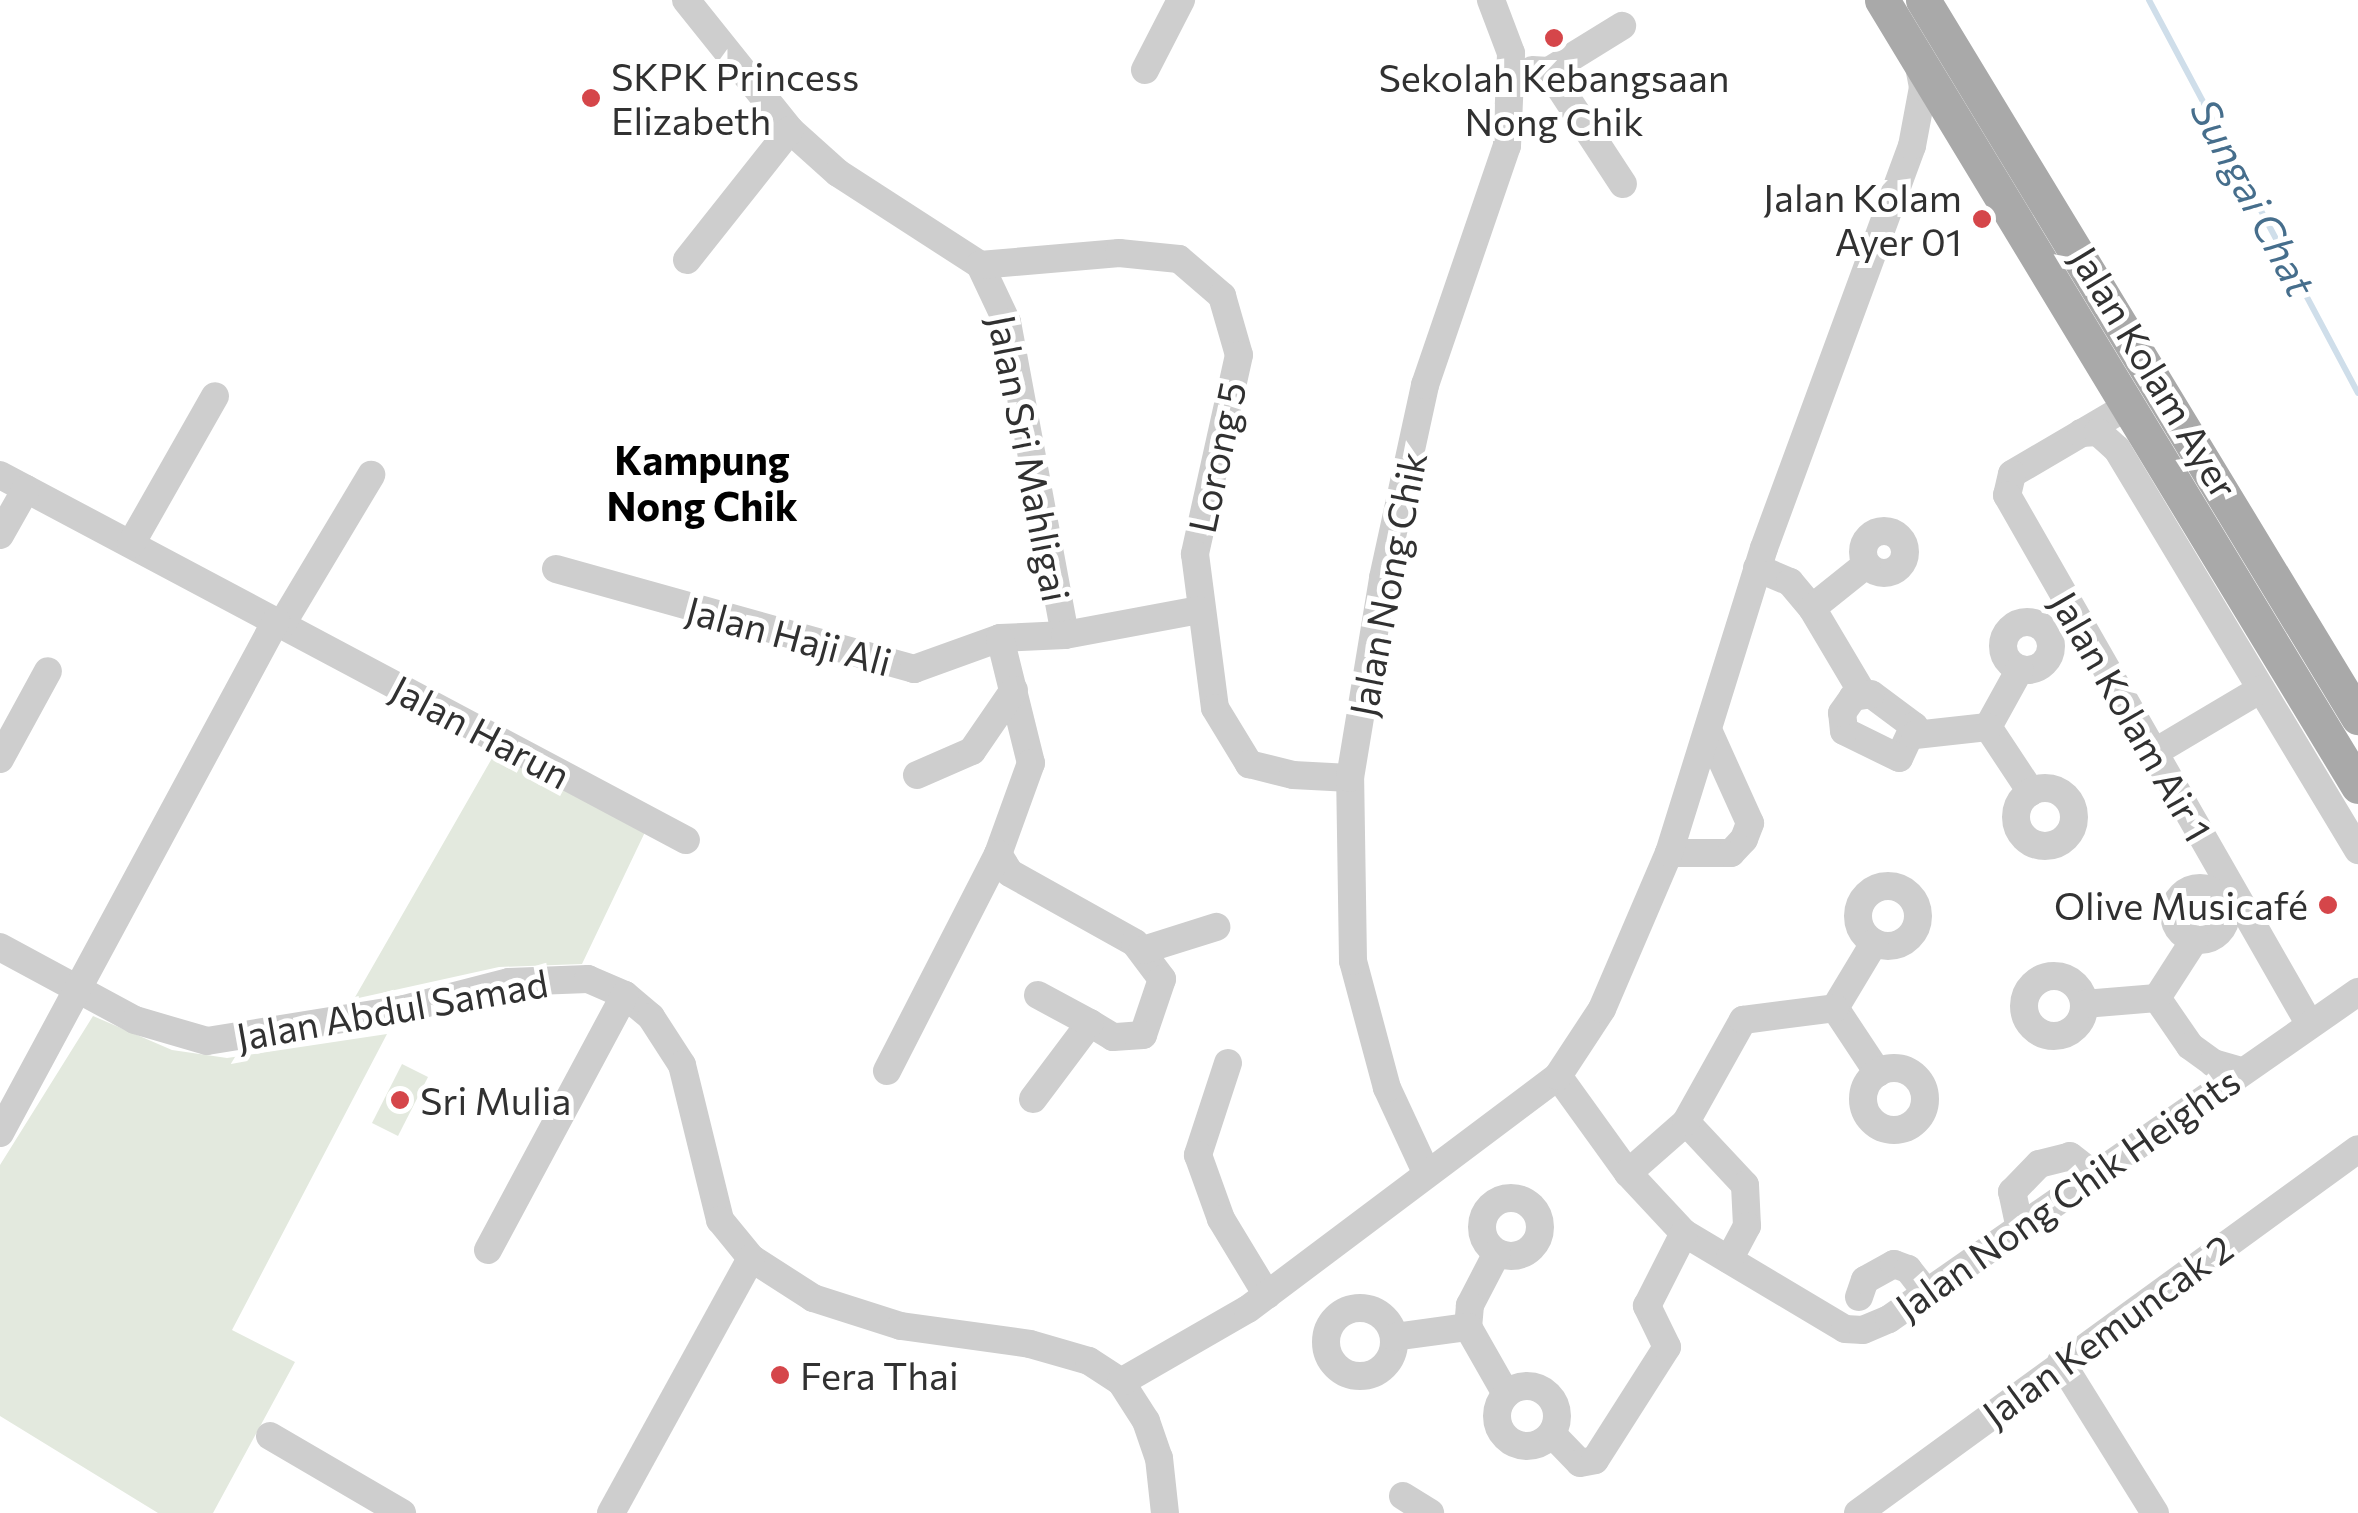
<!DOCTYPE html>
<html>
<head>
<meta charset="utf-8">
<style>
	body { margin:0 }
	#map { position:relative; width:2358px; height:1513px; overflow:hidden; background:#fff; font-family:Commissioner,sans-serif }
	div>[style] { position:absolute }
	.green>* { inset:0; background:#e3e9de }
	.stream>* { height:6px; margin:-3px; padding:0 3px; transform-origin:3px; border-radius:3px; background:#cfdeea }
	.minor>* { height:28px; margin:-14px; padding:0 14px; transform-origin:14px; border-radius:14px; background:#cecece }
	.minor>.ring { margin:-14px; padding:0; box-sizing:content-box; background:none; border:28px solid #cecece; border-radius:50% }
	.major>* { height:35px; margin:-17.5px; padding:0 17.5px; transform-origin:17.5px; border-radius:17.5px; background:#a9a9a9 }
	.dots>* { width:28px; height:28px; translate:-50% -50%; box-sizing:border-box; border:5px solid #fff; border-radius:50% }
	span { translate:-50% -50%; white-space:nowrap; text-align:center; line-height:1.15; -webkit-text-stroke:10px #fff; paint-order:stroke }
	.poi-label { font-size:38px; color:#313131 }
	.left { translate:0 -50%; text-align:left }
	.right { translate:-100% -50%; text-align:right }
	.street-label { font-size:38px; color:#313131 }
	.water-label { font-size:40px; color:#466e8c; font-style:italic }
	.neighbourhood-label { font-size:40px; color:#000; font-weight:700 }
</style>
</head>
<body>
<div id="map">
	<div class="green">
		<div style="clip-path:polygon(495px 753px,646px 830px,582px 964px,499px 967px,354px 999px)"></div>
		<div style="clip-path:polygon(93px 1016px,172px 1050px,227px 1058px,387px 1034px,232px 1330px,295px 1362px,213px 1513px,158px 1513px,0 1416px,0 1165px)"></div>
		<div style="clip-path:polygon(402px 1064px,428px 1077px,398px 1136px,372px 1123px)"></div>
	</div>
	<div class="stream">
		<div style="left:2149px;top:0;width:445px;rotate:62deg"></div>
	</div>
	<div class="minor">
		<div style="left:686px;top:0;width:166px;rotate:51.3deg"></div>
		<div style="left:790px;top:130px;width:64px;rotate:41.9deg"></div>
		<div style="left:838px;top:173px;width:169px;rotate:32.9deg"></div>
		<div style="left:980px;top:265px;width:63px;rotate:64.7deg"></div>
		<div style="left:1007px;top:322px;width:318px;rotate:79.5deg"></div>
		<div style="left:1145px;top:70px;width:79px;rotate:-62.8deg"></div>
		<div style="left:1532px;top:70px;width:17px;rotate:3deg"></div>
		<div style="left:1549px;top:71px;width:86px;rotate:-31.7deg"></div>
		<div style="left:1549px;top:71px;width:135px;rotate:56.8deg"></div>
		<div style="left:687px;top:260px;width:166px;rotate:-51.6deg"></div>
		<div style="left:980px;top:265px;width:140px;rotate:-4.9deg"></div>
		<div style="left:1119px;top:253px;width:60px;rotate:5.7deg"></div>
		<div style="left:1179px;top:259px;width:57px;rotate:40.7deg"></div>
		<div style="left:1222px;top:296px;width:61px;rotate:73.9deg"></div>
		<div style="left:1239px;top:355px;width:204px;rotate:102.5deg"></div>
		<div style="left:1195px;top:554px;width:155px;rotate:82.6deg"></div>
		<div style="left:1215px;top:708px;width:66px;rotate:58.7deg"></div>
		<div style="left:1249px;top:764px;width:45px;rotate:14deg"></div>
		<div style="left:1293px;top:775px;width:57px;rotate:3deg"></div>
		<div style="left:2126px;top:407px;width:132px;rotate:149.6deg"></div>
		<div style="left:2012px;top:474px;width:22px;rotate:103deg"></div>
		<div style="left:2007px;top:495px;width:610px;rotate:60.24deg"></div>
		<div style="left:2081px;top:433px;width:17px;rotate:-3deg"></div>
		<div style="left:2098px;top:432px;width:25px;rotate:42deg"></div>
		<div style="left:2117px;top:449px;width:468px;rotate:59deg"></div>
		<div style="left:0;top:475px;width:777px;rotate:28.02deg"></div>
		<div class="ring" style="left:1863px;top:531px;width:14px;height:14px"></div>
		<div style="left:0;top:535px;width:53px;rotate:-60.5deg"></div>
		<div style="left:131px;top:544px;width:170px;rotate:-60.4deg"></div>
		<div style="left:1757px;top:568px;width:36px;rotate:23deg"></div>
		<div style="left:1790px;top:582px;width:34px;rotate:50deg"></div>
		<div style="left:1812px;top:608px;width:100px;rotate:59.3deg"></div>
		<div style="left:556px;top:569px;width:372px;rotate:15.6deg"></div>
		<div style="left:914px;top:669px;width:91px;rotate:-19.8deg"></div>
		<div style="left:1000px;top:638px;width:65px;rotate:-2.6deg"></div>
		<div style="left:1065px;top:635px;width:135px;rotate:-10.6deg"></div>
		<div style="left:1812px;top:608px;width:70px;rotate:-38.7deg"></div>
		<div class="ring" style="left:2003px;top:622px;width:20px;height:20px"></div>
		<div style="left:282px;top:624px;width:174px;rotate:-59.1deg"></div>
		<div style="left:1000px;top:638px;width:129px;rotate:76.1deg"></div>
		<div style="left:1031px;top:763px;width:97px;rotate:109.9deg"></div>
		<div style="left:998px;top:854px;width:22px;rotate:58deg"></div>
		<div style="left:1010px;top:873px;width:143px;rotate:29.2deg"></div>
		<div style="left:1135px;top:943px;width:45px;rotate:53.1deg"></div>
		<div style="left:1162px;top:979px;width:59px;rotate:108.7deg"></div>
		<div style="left:1143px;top:1035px;width:30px;rotate:176deg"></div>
		<div style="left:1113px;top:1037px;width:27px;rotate:-149deg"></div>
		<div style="left:1090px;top:1023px;width:95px;rotate:126.9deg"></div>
		<div style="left:1871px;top:694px;width:54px;rotate:36.7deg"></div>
		<div style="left:1914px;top:726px;width:35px;rotate:115deg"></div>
		<div style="left:1899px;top:758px;width:61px;rotate:-153.9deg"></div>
		<div style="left:1844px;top:731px;width:18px;rotate:-96deg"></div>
		<div style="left:1842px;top:713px;width:19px;rotate:-55deg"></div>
		<div style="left:1853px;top:697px;width:18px;rotate:-9deg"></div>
		<div style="left:1988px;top:727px;width:78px;rotate:56.5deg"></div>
		<div style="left:1988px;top:727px;width:66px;rotate:-61.1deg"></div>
		<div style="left:1915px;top:735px;width:73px;rotate:-6.3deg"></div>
		<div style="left:2155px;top:752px;width:123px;rotate:-30.7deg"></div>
		<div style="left:0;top:759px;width:100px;rotate:-61.4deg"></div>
		<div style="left:917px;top:775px;width:60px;rotate:-23.6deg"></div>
		<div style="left:972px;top:751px;width:74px;rotate:-55.5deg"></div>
		<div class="ring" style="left:2016px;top:788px;width:30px;height:30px"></div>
		<div style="left:1669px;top:853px;width:62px"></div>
		<div style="left:1731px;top:853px;width:19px;rotate:-47deg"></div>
		<div style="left:1744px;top:839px;width:17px;rotate:-69deg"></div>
		<div style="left:1750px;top:823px;width:100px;rotate:-114.3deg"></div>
		<div class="ring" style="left:1858px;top:886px;width:32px;height:32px"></div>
		<div class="ring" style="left:2174px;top:888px;width:24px;height:24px"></div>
		<div style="left:0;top:947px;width:153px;rotate:28.4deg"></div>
		<div style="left:135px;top:1020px;width:75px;rotate:16.3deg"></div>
		<div style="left:207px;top:1041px;width:200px;rotate:-9.2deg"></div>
		<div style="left:404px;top:1009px;width:108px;rotate:-14.4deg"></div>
		<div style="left:509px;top:982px;width:79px;rotate:-2.2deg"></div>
		<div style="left:588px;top:979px;width:40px;rotate:23.4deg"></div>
		<div style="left:625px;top:995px;width:34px;rotate:40deg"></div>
		<div style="left:651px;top:1017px;width:57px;rotate:57.1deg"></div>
		<div style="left:682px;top:1065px;width:160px;rotate:76.2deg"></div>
		<div style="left:720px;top:1220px;width:49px;rotate:50.8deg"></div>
		<div style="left:751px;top:1258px;width:74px;rotate:32.8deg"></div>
		<div style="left:813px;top:1298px;width:92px;rotate:17.7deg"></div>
		<div style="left:901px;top:1326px;width:130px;rotate:7.9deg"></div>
		<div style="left:1030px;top:1344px;width:61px;rotate:16.1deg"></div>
		<div style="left:1089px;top:1361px;width:38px;rotate:33deg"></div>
		<div style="left:1121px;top:1382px;width:46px;rotate:57.3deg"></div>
		<div style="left:1146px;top:1421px;width:39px;rotate:71deg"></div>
		<div style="left:1159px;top:1458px;width:55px;rotate:83.8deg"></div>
		<div style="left:1143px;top:950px;width:77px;rotate:-17.5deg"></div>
		<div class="ring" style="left:2024px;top:976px;width:32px;height:32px"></div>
		<div style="left:1038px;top:995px;width:59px;rotate:28.3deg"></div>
		<div style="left:2157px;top:998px;width:58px;rotate:55.5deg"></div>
		<div style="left:2190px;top:1046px;width:29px;rotate:36deg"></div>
		<div style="left:2213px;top:1063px;width:29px;rotate:16deg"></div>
		<div style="left:2157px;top:998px;width:70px;rotate:-57.2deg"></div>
		<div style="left:2084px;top:1004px;width:73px;rotate:-4.7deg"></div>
		<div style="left:1835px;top:1008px;width:78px;rotate:56.5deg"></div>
		<div style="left:1835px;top:1008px;width:76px;rotate:-59deg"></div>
		<div style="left:1228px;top:1063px;width:97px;rotate:108.1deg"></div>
		<div style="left:1198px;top:1155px;width:68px;rotate:70.2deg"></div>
		<div style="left:1221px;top:1219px;width:89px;rotate:58.8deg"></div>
		<div class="ring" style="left:1863px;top:1068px;width:34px;height:34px"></div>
		<div style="left:887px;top:1071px;width:244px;rotate:-62.9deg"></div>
		<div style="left:1558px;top:1076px;width:120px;rotate:54.2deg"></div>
		<div style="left:1628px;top:1173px;width:82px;rotate:47deg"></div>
		<div style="left:1684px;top:1233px;width:187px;rotate:30.8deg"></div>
		<div style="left:1845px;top:1329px;width:18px;rotate:3deg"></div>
		<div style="left:1863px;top:1330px;width:28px;rotate:-23deg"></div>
		<div style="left:1889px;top:1319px;width:572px;rotate:-34.89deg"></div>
		<div style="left:1686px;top:1122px;width:86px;rotate:46.9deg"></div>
		<div style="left:1745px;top:1185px;width:41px;rotate:87.2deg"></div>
		<div style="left:1747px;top:1226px;width:38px;rotate:118deg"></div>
		<div style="left:0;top:1133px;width:582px;rotate:-61.67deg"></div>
		<div style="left:1426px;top:1172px;width:93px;rotate:-114.9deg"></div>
		<div style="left:1387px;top:1088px;width:131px;rotate:-105deg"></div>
		<div style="left:1353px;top:961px;width:183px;rotate:-90.9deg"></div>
		<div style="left:1350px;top:778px;width:203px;rotate:-80.6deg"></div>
		<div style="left:1383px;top:578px;width:198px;rotate:-77.7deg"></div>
		<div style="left:1425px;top:385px;width:253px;rotate:-71.1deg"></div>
		<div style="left:1507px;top:146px;width:93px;rotate:-87.5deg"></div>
		<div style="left:1511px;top:53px;width:57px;rotate:-110.7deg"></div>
		<div style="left:1628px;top:1173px;width:77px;rotate:-41.3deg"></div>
		<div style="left:1686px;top:1122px;width:117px;rotate:-60.8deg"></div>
		<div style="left:1743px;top:1020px;width:93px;rotate:-7.4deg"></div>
		<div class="ring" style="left:1482px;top:1198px;width:30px;height:30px"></div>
		<div style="left:2019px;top:1224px;width:33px;rotate:-102deg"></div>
		<div style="left:2012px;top:1192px;width:39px;rotate:-46deg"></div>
		<div style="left:2039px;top:1164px;width:32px;rotate:-14deg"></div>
		<div style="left:2070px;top:1156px;width:29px;rotate:38deg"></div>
		<div style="left:488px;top:1250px;width:289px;rotate:-61.8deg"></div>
		<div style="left:1497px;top:1253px;width:59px;rotate:117.4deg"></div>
		<div style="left:1470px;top:1305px;width:22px;rotate:95deg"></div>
		<div style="left:1468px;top:1327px;width:77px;rotate:60.4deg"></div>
		<div style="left:1859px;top:1297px;width:18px;rotate:-71deg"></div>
		<div style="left:1865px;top:1280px;width:33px;rotate:-29deg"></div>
		<div style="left:1894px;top:1264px;width:15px;rotate:20deg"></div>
		<div style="left:1908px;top:1269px;width:29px;rotate:52deg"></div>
		<div class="ring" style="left:1326px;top:1308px;width:40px;height:40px"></div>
		<div style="left:1394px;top:1337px;width:75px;rotate:-7.7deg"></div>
		<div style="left:2061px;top:1362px;width:178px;rotate:58.1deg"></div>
		<div style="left:1121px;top:1382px;width:146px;rotate:-29.9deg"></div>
		<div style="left:1248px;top:1309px;width:388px;rotate:-36.9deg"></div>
		<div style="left:1558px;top:1076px;width:80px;rotate:-56.7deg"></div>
		<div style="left:1602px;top:1009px;width:170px;rotate:-66.8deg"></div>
		<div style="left:1669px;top:853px;width:319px;rotate:-72.7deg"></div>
		<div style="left:1764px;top:548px;width:428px;rotate:-69.8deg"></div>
		<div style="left:1912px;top:146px;width:60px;rotate:-79.4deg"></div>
		<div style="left:1923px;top:87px;width:26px;rotate:-101deg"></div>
		<div class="ring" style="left:1497px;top:1386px;width:32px;height:32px"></div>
		<div style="left:1552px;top:1434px;width:40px;rotate:46deg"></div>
		<div style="left:1580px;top:1463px;width:15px;rotate:-11deg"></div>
		<div style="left:1595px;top:1460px;width:134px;rotate:-57.5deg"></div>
		<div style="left:1667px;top:1347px;width:46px;rotate:-116deg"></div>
		<div style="left:1647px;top:1306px;width:82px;rotate:-63.1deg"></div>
		<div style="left:270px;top:1436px;width:153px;rotate:30.3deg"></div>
		<div style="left:1403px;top:1496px;width:32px;rotate:32deg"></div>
		<div style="left:611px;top:1513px;width:291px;rotate:-61.2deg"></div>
		<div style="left:1858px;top:1513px;width:618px;rotate:-36.05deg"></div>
	</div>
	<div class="major">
		<div style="left:1882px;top:0;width:919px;rotate:58.8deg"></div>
		<div style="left:1923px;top:0;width:839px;rotate:58.76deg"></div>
	</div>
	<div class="dots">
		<div style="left:1554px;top:38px;background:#d5464a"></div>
		<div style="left:591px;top:98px;background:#d5464a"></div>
		<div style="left:1982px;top:219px;background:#d5464a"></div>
		<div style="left:2328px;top:905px;background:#d5464a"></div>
		<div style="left:400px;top:1100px;background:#d5464a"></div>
		<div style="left:780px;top:1375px;background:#d5464a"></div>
	</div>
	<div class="poi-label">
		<span class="left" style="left:611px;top:98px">SKPK Princess<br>Elizabeth</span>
		<span style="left:1554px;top:99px">Sekolah Kebangsaan<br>Nong Chik</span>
		<span class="right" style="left:1962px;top:219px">Jalan Kolam<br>Ayer 01</span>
		<span class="right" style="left:2308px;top:905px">Olive Musicafé</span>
		<span class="left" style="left:420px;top:1100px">Sri Mulia</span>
		<span class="left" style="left:800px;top:1375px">Fera Thai</span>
	</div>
	<div class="street-label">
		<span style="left:2155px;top:372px;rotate:59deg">Jalan Kolam Ayer</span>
		<span style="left:1216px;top:457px;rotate:-78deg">Lorong 5</span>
		<span style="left:1030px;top:458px;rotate:79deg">Jalan Sri Mahligai</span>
		<span style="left:1387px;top:584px;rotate:-79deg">Jalan Nong Chik</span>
		<span style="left:789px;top:635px;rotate:15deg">Jalan Haji Ali</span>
		<span style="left:2132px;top:716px;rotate:60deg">Jalan Kolam Air 1</span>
		<span style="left:481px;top:731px;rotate:28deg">Jalan Harun</span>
		<span style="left:392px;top:1009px;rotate:-10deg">Jalan Abdul Samad</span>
		<span style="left:2067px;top:1193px;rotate:-35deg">Jalan Nong Chik Heights</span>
		<span style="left:2107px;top:1330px;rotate:-36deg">Jalan Kemuncak 2</span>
	</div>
	<div class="water-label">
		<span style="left:2254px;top:197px;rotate:62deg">Sungai Chat</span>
	</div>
	<div class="neighbourhood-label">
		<span style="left:702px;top:482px">Kampung<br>Nong Chik</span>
	</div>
</div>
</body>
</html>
